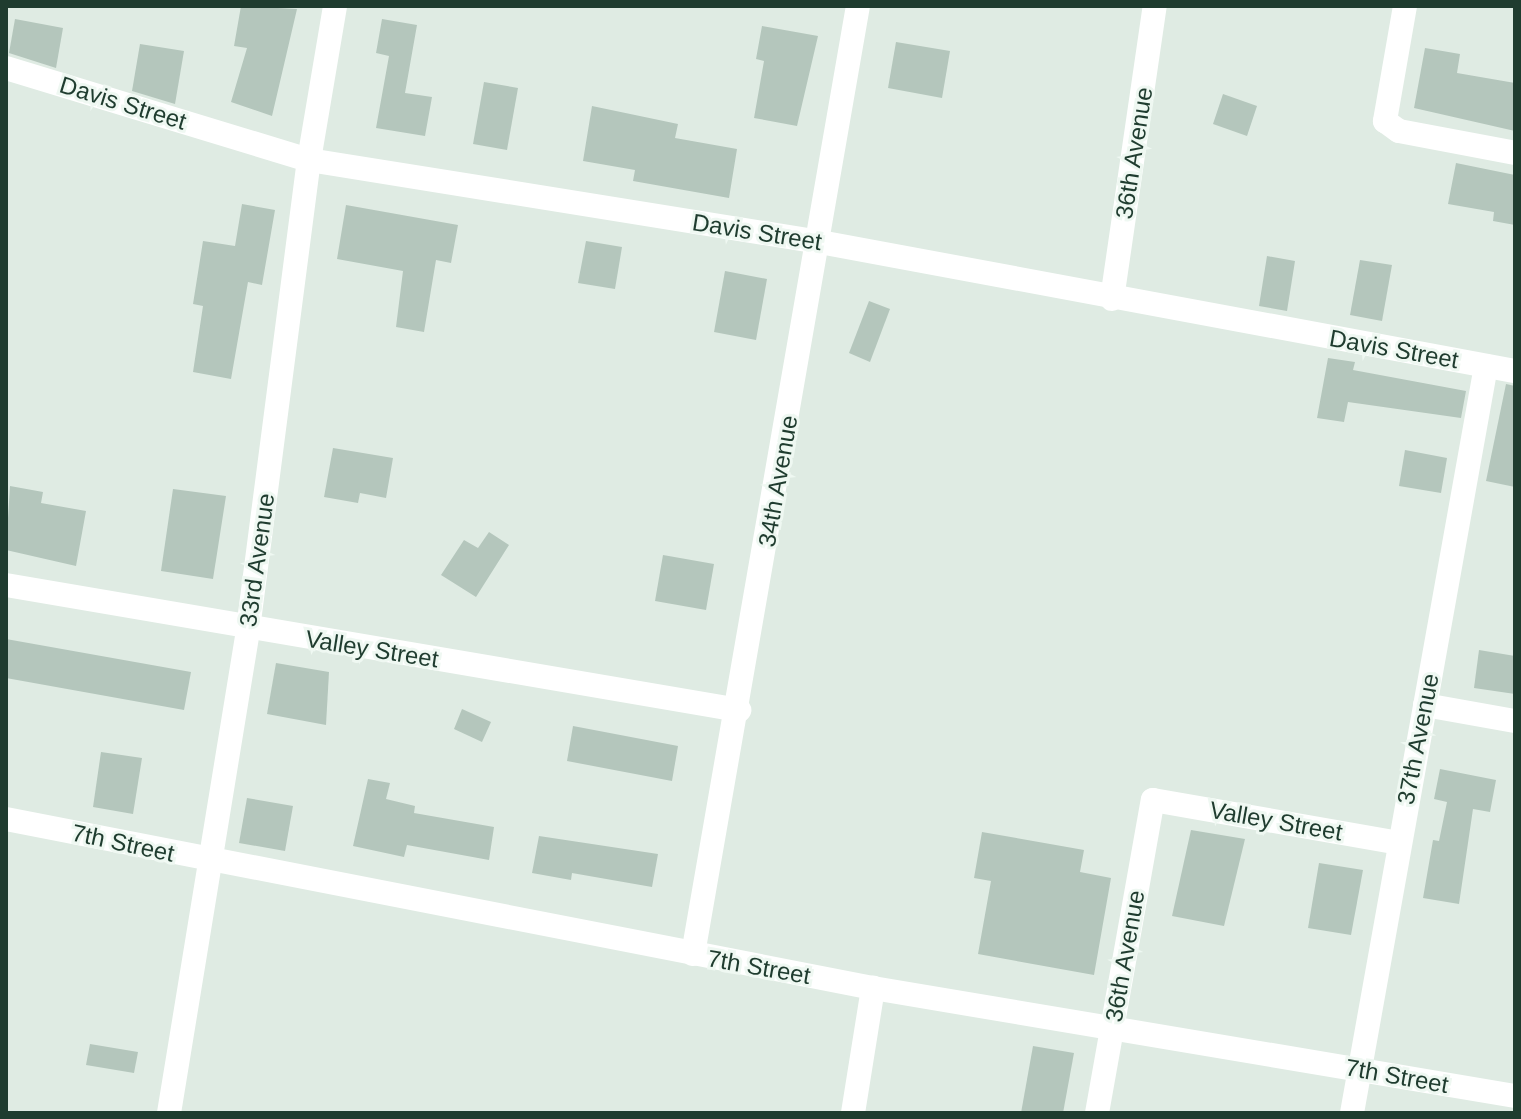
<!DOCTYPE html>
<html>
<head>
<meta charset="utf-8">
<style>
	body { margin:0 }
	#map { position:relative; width:1521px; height:1119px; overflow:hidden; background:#dfebe3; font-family:Arial,sans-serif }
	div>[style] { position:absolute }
	.building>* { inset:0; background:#b4c6bc }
	.minor>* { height:24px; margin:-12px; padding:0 12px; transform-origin:12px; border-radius:12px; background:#fff }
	span { translate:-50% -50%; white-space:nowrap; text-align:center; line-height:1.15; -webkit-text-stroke:6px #eff8f2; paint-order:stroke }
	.street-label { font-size:24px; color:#1f3c2f }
	.frame { position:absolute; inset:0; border:8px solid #1f3c2f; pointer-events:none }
</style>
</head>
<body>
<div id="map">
	<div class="building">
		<div style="clip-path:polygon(241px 6px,297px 9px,272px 116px,231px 102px,247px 48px,234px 46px)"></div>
		<div style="clip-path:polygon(15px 19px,63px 28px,56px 68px,9px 53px)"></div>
		<div style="clip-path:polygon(382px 19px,417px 25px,405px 93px,432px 97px,425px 136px,376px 128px,389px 56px,376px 53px)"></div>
		<div style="clip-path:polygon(762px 26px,818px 36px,797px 126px,754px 118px,764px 61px,756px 59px)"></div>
		<div style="clip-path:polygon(896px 42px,950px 51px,942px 98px,888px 88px)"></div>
		<div style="clip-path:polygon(140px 44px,184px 51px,175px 104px,132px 91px)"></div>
		<div style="clip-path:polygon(1425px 48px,1460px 54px,1457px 73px,1515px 83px,1515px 131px,1414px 108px)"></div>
		<div style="clip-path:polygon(484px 82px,518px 88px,507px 150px,473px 144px)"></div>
		<div style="clip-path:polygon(1223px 94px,1257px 106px,1247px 136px,1213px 124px)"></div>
		<div style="clip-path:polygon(592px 106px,678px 124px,675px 138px,737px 149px,729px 198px,633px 181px,635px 170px,583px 161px)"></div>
		<div style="clip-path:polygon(1456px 163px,1515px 175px,1515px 225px,1493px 221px,1494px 212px,1448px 204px)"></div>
		<div style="clip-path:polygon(242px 204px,275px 210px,262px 285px,248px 282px,231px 379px,193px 372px,203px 306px,193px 304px,203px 241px,235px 246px)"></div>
		<div style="clip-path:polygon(346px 205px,458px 225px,451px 263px,436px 260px,424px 332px,396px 327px,403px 271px,337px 259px)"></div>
		<div style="clip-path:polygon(586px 241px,622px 247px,615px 289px,578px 283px)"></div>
		<div style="clip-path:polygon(1267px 256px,1295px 261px,1287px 311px,1259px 306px)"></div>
		<div style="clip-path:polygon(1360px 260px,1392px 265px,1382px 321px,1350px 315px)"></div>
		<div style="clip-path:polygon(725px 271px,767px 279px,756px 340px,714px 332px)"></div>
		<div style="clip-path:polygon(869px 301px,890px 309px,870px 362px,849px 353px)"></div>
		<div style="clip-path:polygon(1328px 358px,1355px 362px,1353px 370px,1466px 391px,1461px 418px,1348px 402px,1344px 422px,1317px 418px)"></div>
		<div style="clip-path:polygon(1506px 384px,1515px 386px,1515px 487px,1486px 481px)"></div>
		<div style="clip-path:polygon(333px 448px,393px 458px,386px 498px,360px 493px,358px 503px,324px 497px)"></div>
		<div style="clip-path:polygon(1405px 450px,1447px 458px,1441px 493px,1399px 486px)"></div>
		<div style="clip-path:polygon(10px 486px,43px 492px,41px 503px,86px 511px,76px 566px,6px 550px)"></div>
		<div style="clip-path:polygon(173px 489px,226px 496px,213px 579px,161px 571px)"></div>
		<div style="clip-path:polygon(489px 532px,509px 545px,476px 597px,441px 575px,464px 540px,478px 548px)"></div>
		<div style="clip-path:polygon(663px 555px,714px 564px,706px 610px,655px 601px)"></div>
		<div style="clip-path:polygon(6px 639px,191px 672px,184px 710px,6px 678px)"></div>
		<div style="clip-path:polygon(1479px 650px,1515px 656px,1515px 694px,1474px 688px)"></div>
		<div style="clip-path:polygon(276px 663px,329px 672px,326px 725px,267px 714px)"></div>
		<div style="clip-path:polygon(462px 709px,491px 722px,482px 742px,454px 729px)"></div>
		<div style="clip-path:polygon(573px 726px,678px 746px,672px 781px,567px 761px)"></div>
		<div style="clip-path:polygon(101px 752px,142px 758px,133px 814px,93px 807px)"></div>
		<div style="clip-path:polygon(1440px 769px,1496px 780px,1490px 812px,1473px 809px,1459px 904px,1423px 898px,1433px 840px,1439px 841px,1447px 802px,1434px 799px)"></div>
		<div style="clip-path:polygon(368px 779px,390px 783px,386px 799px,415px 806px,414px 813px,494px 827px,489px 860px,407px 845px,404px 857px,353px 846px)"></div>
		<div style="clip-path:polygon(247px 798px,293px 806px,285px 851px,239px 843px)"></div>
		<div style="clip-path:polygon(1191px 830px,1245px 839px,1224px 926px,1172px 916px)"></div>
		<div style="clip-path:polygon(982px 832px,1084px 850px,1080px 872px,1111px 878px,1094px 975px,978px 954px,991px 881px,974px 878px)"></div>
		<div style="clip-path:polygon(539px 836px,658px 854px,652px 887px,572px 873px,571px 880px,532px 873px)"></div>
		<div style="clip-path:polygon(1319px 863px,1363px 870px,1351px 935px,1308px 928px)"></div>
		<div style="clip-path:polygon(90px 1044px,138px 1052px,134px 1073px,86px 1065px)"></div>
		<div style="clip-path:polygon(1033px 1046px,1074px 1053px,1063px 1113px,1021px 1113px)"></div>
	</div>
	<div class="minor">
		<div style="left:1405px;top:6px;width:117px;rotate:99.9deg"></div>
		<div style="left:1385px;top:121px;width:17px;rotate:36deg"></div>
		<div style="left:1399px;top:131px;width:118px;rotate:10.7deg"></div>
		<div style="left:6px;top:68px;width:317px;rotate:16.9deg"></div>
		<div style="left:309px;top:160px;width:518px;rotate:9.12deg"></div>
		<div style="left:820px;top:242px;width:707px;rotate:10.52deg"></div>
		<div style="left:1112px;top:299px;width:296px;rotate:-81.7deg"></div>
		<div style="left:6px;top:585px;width:744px;rotate:9.68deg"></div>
		<div style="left:1425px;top:705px;width:91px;rotate:10.1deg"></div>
		<div style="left:6px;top:819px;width:883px;rotate:11.03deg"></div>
		<div style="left:873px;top:988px;width:651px;rotate:9.55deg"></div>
		<div style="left:693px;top:954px;width:962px;rotate:-80.13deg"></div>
		<div style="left:169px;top:1113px;width:490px;rotate:-80.7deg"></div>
		<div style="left:248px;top:629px;width:473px;rotate:-82.6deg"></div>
		<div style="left:309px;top:160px;width:156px;rotate:-80.4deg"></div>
		<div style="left:853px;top:1113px;width:127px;rotate:-80.9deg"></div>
		<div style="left:1097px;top:1113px;width:318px;rotate:-79.9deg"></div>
		<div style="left:1153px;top:800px;width:250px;rotate:9.9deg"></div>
		<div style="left:1352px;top:1113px;width:759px;rotate:-79.83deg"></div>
	</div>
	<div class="street-label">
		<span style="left:123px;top:103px;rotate:17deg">Davis Street</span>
		<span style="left:1134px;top:153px;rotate:-81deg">36th Avenue</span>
		<span style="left:757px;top:232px;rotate:9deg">Davis Street</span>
		<span style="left:1394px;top:349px;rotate:10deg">Davis Street</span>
		<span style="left:778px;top:481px;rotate:-80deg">34th Avenue</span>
		<span style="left:257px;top:560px;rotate:-82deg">33rd Avenue</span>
		<span style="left:372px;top:649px;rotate:9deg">Valley Street</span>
		<span style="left:1418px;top:739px;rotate:-79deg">37th Avenue</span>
		<span style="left:1276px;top:821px;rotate:10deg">Valley Street</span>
		<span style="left:123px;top:843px;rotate:12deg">7th Street</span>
		<span style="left:1125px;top:956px;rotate:-80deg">36th Avenue</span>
		<span style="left:759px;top:967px;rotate:10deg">7th Street</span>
		<span style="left:1397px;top:1076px;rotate:10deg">7th Street</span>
	</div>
	<div class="frame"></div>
</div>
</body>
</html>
